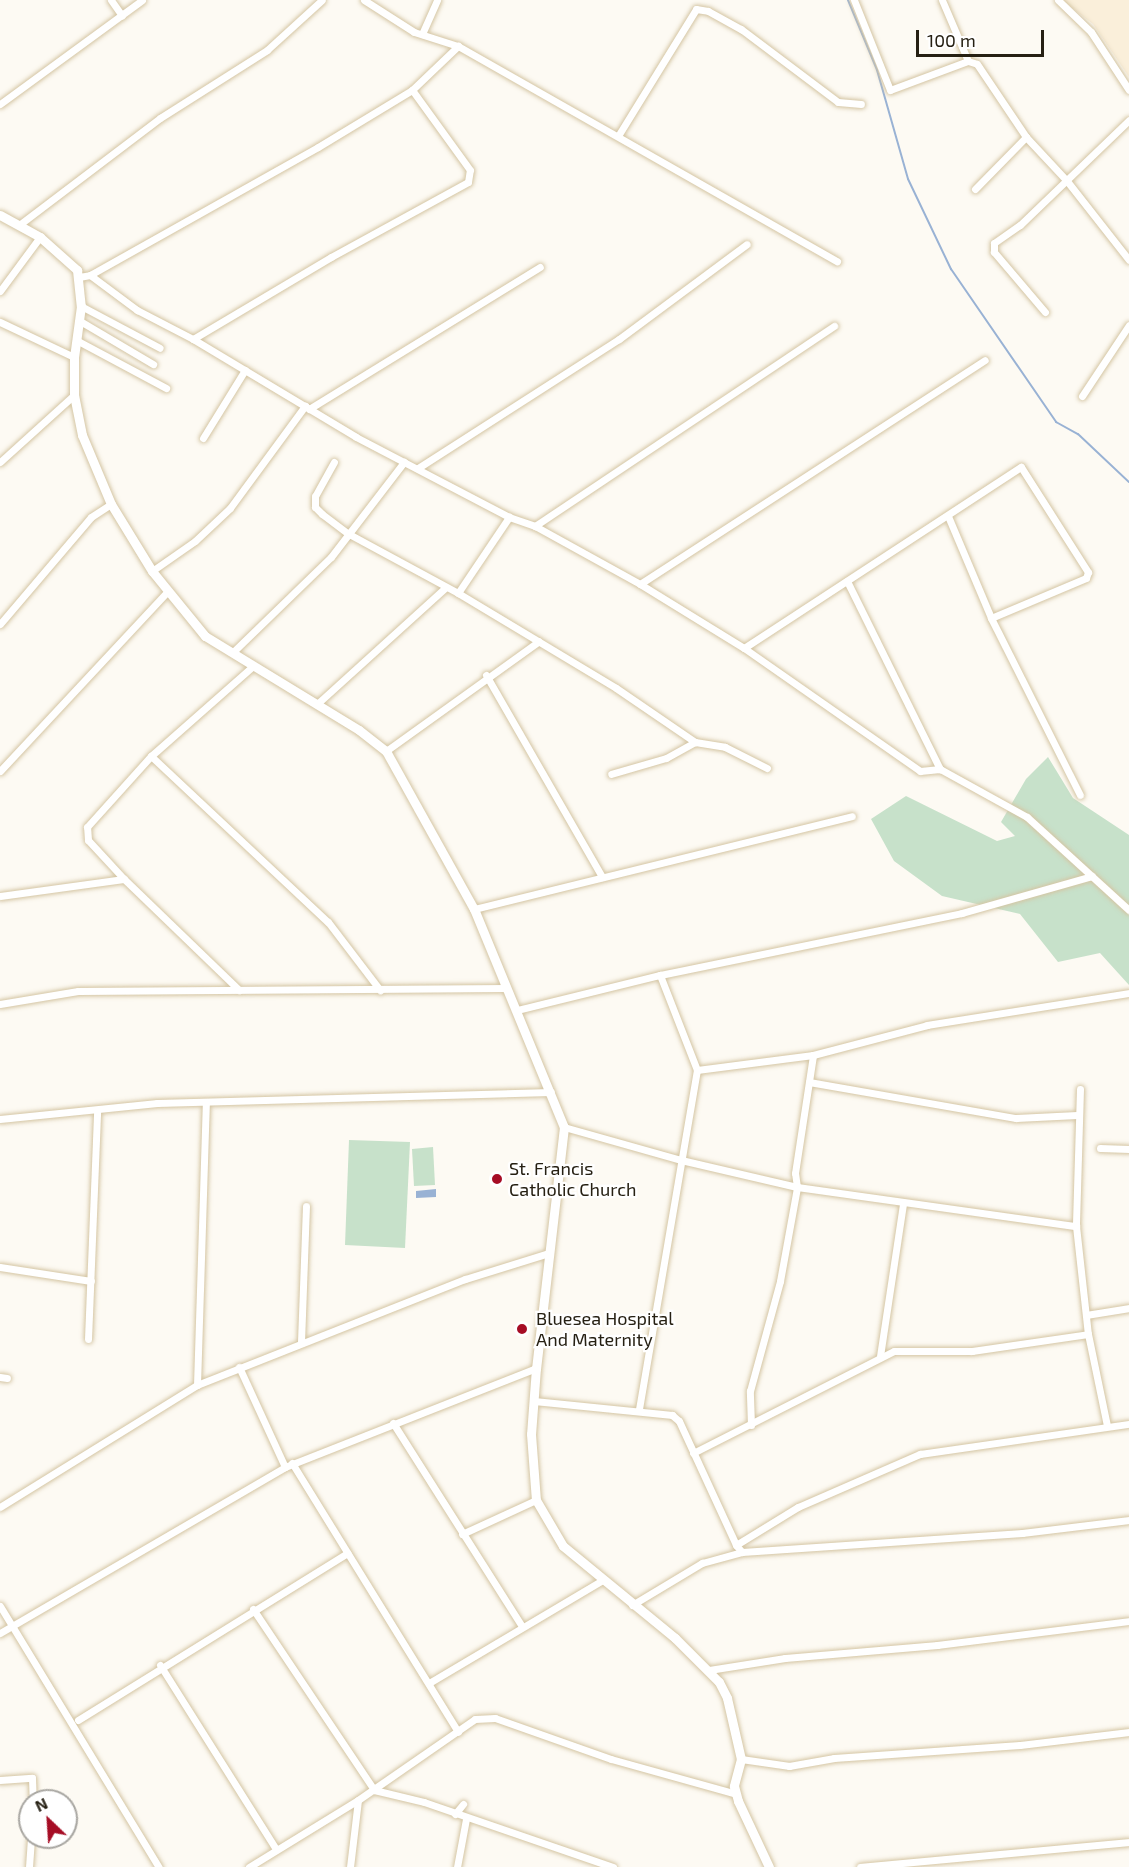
<!DOCTYPE html>
<html>
<head>
<meta charset="utf-8">
<style>
	body { margin:0 }
	#map { position:relative; width:1129px; height:1867px; overflow:hidden; background:#fdfaf3; font-family:"Exo 2",sans-serif }
	div>[style] { position:absolute }
	.education>* { inset:0; background:#faefda }
	.green>* { inset:0; background:#c7e1ca }
	.water>* { inset:0; background:#99b2d4 }
	.stream>* { height:2px; margin:-1px; padding:0 1px; transform-origin:1px; border-radius:1px; background:#99b2d4 }
	.roads { filter:drop-shadow(0 0 2px #d4c5a3) drop-shadow(0 0 2px #d4c5a3) }
	.street>* { height:7px; margin:-3.5px; padding:0 3.5px; transform-origin:3.5px; border-radius:3.5px; background:#fff }
	.secondary>* { height:9px; margin:-4.5px; padding:0 4.5px; transform-origin:4.5px; border-radius:4.5px; background:#fff }
	.dots>* { width:16px; height:16px; translate:-50% -50%; box-sizing:border-box; border:3px solid #fff; border-radius:50% }
	span { translate:-50% -50%; white-space:nowrap; text-align:center; line-height:1.15; -webkit-text-stroke:4.5px #fff; paint-order:stroke }
	.poi-label { font-size:18px; color:#262013 }
	.left { translate:0 -50%; text-align:left }
	.north { position:absolute; left:18px; top:1789px; width:60px; height:60px; box-sizing:border-box; background:#fff; border:2px solid #a8a6a1; border-radius:50%; rotate:335deg; font-size:16px; font-weight:700; line-height:24px; text-align:center; color:#262013 }
	.north::after { content:''; display:block; margin:auto; width:21px; height:27px; background:#a60d25; clip-path:polygon(50% 0,100% 100%,50% 72%,0 100%) }
	.scale { position:absolute; left:916px; top:30px; width:128px; height:27px; box-sizing:border-box; border:3px solid #262013; border-top:0; padding-left:8px; font-size:18px; line-height:21px; white-space:nowrap; color:#262013; -webkit-text-stroke:4px #fff; paint-order:stroke }
</style>
</head>
<body>
<div id="map">
	<div class="education">
		<div style="clip-path:polygon(1062px 0,1129px 0,1129px 77px,1093px 24px)"></div>
	</div>
	<div class="green">
		<div style="clip-path:polygon(1048px 757px,1073px 798px,1129px 835px,1129px 985px,1100px 953px,1058px 962px,1020px 914px,942px 896px,894px 861px,871px 819px,906px 796px,997px 841px,1015px 836px,1001px 822px,1026px 779px)"></div>
		<div style="clip-path:polygon(349px 1140px,410px 1142px,405px 1248px,345px 1245px)"></div>
		<div style="clip-path:polygon(433px 1147px,435px 1185px,414px 1186px,412px 1149px)"></div>
	</div>
	<div class="water">
		<div style="clip-path:polygon(436px 1189px,436px 1197px,416px 1198px,416px 1191px)"></div>
	</div>
	<div class="stream">
		<div style="left:848px;top:0;width:76px;rotate:67.5deg"></div>
		<div style="left:877px;top:70px;width:113px;rotate:74.1deg"></div>
		<div style="left:908px;top:179px;width:100px;rotate:64.5deg"></div>
		<div style="left:951px;top:269px;width:186px;rotate:55.5deg"></div>
		<div style="left:1056px;top:422px;width:25px;rotate:29deg"></div>
		<div style="left:1078px;top:434px;width:70px;rotate:43.3deg"></div>
	</div>
	<div class="roads">
		<div class="street">
			<div style="left:111px;top:0;width:19px;rotate:55deg"></div>
			<div style="left:364px;top:0;width:59px;rotate:32.6deg"></div>
			<div style="left:414px;top:32px;width:46px;rotate:17.7deg"></div>
			<div style="left:458px;top:46px;width:436px;rotate:29.6deg"></div>
			<div style="left:854px;top:0;width:97px;rotate:68.2deg"></div>
			<div style="left:890px;top:90px;width:83px;rotate:-20.4deg"></div>
			<div style="left:942px;top:0;width:66px;rotate:66.9deg"></div>
			<div style="left:968px;top:61px;width:9px;rotate:18deg"></div>
			<div style="left:977px;top:64px;width:88px;rotate:56.1deg"></div>
			<div style="left:1026px;top:137px;width:60px;rotate:47deg"></div>
			<div style="left:1067px;top:181px;width:100px;rotate:51.9deg"></div>
			<div style="left:1058px;top:0;width:46px;rotate:44.1deg"></div>
			<div style="left:1091px;top:32px;width:69px;rotate:56.8deg"></div>
			<div style="left:422px;top:34px;width:37px;rotate:-66deg"></div>
			<div style="left:0;top:104px;width:176px;rotate:-36.2deg"></div>
			<div style="left:618px;top:136px;width:149px;rotate:-58.4deg"></div>
			<div style="left:696px;top:9px;width:12px;rotate:9deg"></div>
			<div style="left:708px;top:11px;width:38px;rotate:29deg"></div>
			<div style="left:741px;top:29px;width:121px;rotate:37deg"></div>
			<div style="left:838px;top:102px;width:23px;rotate:5deg"></div>
			<div style="left:975px;top:189px;width:73px;rotate:-45.6deg"></div>
			<div style="left:19px;top:225px;width:177px;rotate:-37.2deg"></div>
			<div style="left:160px;top:118px;width:127px;rotate:-32.4deg"></div>
			<div style="left:267px;top:50px;width:74px;rotate:-42.3deg"></div>
			<div style="left:90px;top:275px;width:261px;rotate:-29.3deg"></div>
			<div style="left:318px;top:147px;width:110px;rotate:-31.2deg"></div>
			<div style="left:412px;top:90px;width:64px;rotate:-43.7deg"></div>
			<div style="left:79px;top:277px;width:11px;rotate:-10deg"></div>
			<div style="left:90px;top:275px;width:59px;rotate:36.7deg"></div>
			<div style="left:137px;top:310px;width:63px;rotate:27.4deg"></div>
			<div style="left:193px;top:339px;width:190px;rotate:31deg"></div>
			<div style="left:356px;top:437px;width:173px;rotate:27.6deg"></div>
			<div style="left:509px;top:517px;width:28px;rotate:19deg"></div>
			<div style="left:535px;top:526px;width:120px;rotate:28.9deg"></div>
			<div style="left:640px;top:584px;width:122px;rotate:31.6deg"></div>
			<div style="left:744px;top:648px;width:215px;rotate:34.9deg"></div>
			<div style="left:920px;top:771px;width:20px;rotate:-6deg"></div>
			<div style="left:0;top:291px;width:67px;rotate:-53.5deg"></div>
			<div style="left:81px;top:306px;width:89px;rotate:28deg"></div>
			<div style="left:1045px;top:312px;width:79px;rotate:-130.4deg"></div>
			<div style="left:994px;top:252px;width:9px;rotate:-90deg"></div>
			<div style="left:994px;top:243px;width:32px;rotate:-35deg"></div>
			<div style="left:1020px;top:225px;width:151px;rotate:-43.9deg"></div>
			<div style="left:80px;top:321px;width:85px;rotate:30.5deg"></div>
			<div style="left:0;top:322px;width:82px;rotate:25.3deg"></div>
			<div style="left:193px;top:339px;width:161px;rotate:-30.7deg"></div>
			<div style="left:331px;top:257px;width:156px;rotate:-28.7deg"></div>
			<div style="left:468px;top:182px;width:12px;rotate:-81deg"></div>
			<div style="left:470px;top:170px;width:99px;rotate:-125.9deg"></div>
			<div style="left:78px;top:341px;width:100px;rotate:28.1deg"></div>
			<div style="left:1082px;top:396px;width:85px;rotate:-56.5deg"></div>
			<div style="left:309px;top:409px;width:271px;rotate:-31.6deg"></div>
			<div style="left:203px;top:438px;width:80px;rotate:-58.3deg"></div>
			<div style="left:0;top:462px;width:100px;rotate:-42.2deg"></div>
			<div style="left:334px;top:462px;width:39px;rotate:119deg"></div>
			<div style="left:315px;top:496px;width:11px;rotate:90deg"></div>
			<div style="left:315px;top:507px;width:10px;rotate:45deg"></div>
			<div style="left:322px;top:514px;width:34px;rotate:37deg"></div>
			<div style="left:349px;top:534px;width:124px;rotate:28.4deg"></div>
			<div style="left:458px;top:593px;width:184px;rotate:31deg"></div>
			<div style="left:616px;top:688px;width:96px;rotate:34.4deg"></div>
			<div style="left:695px;top:742px;width:33px;rotate:151deg"></div>
			<div style="left:666px;top:758px;width:57px;rotate:163.8deg"></div>
			<div style="left:418px;top:468px;width:239px;rotate:-32.7deg"></div>
			<div style="left:619px;top:339px;width:159px;rotate:-36.6deg"></div>
			<div style="left:948px;top:516px;width:111px;rotate:67.1deg"></div>
			<div style="left:991px;top:618px;width:198px;rotate:63.3deg"></div>
			<div style="left:535px;top:526px;width:360px;rotate:-33.8deg"></div>
			<div style="left:152px;top:571px;width:52px;rotate:-34.9deg"></div>
			<div style="left:195px;top:541px;width:48px;rotate:-43.3deg"></div>
			<div style="left:230px;top:508px;width:127px;rotate:-53.7deg"></div>
			<div style="left:847px;top:581px;width:210px;rotate:63.7deg"></div>
			<div style="left:940px;top:769px;width:99px;rotate:28.9deg"></div>
			<div style="left:1027px;top:817px;width:138px;rotate:42.4deg"></div>
			<div style="left:640px;top:584px;width:411px;rotate:-33deg"></div>
			<div style="left:458px;top:593px;width:92px;rotate:-56.1deg"></div>
			<div style="left:0;top:624px;width:140px;rotate:-49.6deg"></div>
			<div style="left:91px;top:517px;width:24px;rotate:-33deg"></div>
			<div style="left:744px;top:648px;width:331px;rotate:-33.2deg"></div>
			<div style="left:1021px;top:467px;width:125px;rotate:57.5deg"></div>
			<div style="left:1088px;top:572px;width:6px;rotate:108deg"></div>
			<div style="left:1086px;top:578px;width:103px;rotate:157.2deg"></div>
			<div style="left:233px;top:652px;width:136px;rotate:-44.1deg"></div>
			<div style="left:331px;top:557px;width:120px;rotate:-52.5deg"></div>
			<div style="left:486px;top:675px;width:233px;rotate:60.1deg"></div>
			<div style="left:317px;top:704px;width:174px;rotate:-42.2deg"></div>
			<div style="left:695px;top:742px;width:30px;rotate:9deg"></div>
			<div style="left:725px;top:747px;width:47px;rotate:26.6deg"></div>
			<div style="left:386px;top:751px;width:188px;rotate:-35.7deg"></div>
			<div style="left:151px;top:756px;width:243px;rotate:43.2deg"></div>
			<div style="left:328px;top:922px;width:86px;rotate:52.6deg"></div>
			<div style="left:0;top:771px;width:245px;rotate:-47deg"></div>
			<div style="left:124px;top:879px;width:53px;rotate:-132.7deg"></div>
			<div style="left:88px;top:840px;width:13px;rotate:-94deg"></div>
			<div style="left:87px;top:827px;width:96px;rotate:-48deg"></div>
			<div style="left:151px;top:756px;width:135px;rotate:-41.4deg"></div>
			<div style="left:0;top:896px;width:125px;rotate:-7.8deg"></div>
			<div style="left:124px;top:879px;width:160px;rotate:44deg"></div>
			<div style="left:474px;top:909px;width:389px;rotate:-13.8deg"></div>
			<div style="left:0;top:1004px;width:79px;rotate:-9.5deg"></div>
			<div style="left:78px;top:991px;width:429px;rotate:-0.4deg"></div>
			<div style="left:517px;top:1010px;width:147px;rotate:-13.8deg"></div>
			<div style="left:660px;top:975px;width:308px;rotate:-11.6deg"></div>
			<div style="left:962px;top:913px;width:135px;rotate:-15.9deg"></div>
			<div style="left:697px;top:1070px;width:117px;rotate:-7.4deg"></div>
			<div style="left:813px;top:1055px;width:118px;rotate:-14.7deg"></div>
			<div style="left:927px;top:1025px;width:205px;rotate:-9deg"></div>
			<div style="left:809px;top:1082px;width:210px;rotate:9.9deg"></div>
			<div style="left:1016px;top:1118px;width:61px;rotate:-2.8deg"></div>
			<div style="left:1080px;top:1089px;width:137px;rotate:91.7deg"></div>
			<div style="left:1076px;top:1226px;width:109px;rotate:83.7deg"></div>
			<div style="left:1088px;top:1334px;width:94px;rotate:78.3deg"></div>
			<div style="left:0;top:1119px;width:158px;rotate:-5.8deg"></div>
			<div style="left:157px;top:1103px;width:394px;rotate:-1.6deg"></div>
			<div style="left:564px;top:1127px;width:122px;rotate:15.8deg"></div>
			<div style="left:681px;top:1160px;width:119px;rotate:13.1deg"></div>
			<div style="left:797px;top:1187px;width:282px;rotate:8deg"></div>
			<div style="left:1100px;top:1148px;width:29px;rotate:2deg"></div>
			<div style="left:0;top:1267px;width:92px;rotate:8.7deg"></div>
			<div style="left:1086px;top:1315px;width:44px;rotate:-9.2deg"></div>
			<div style="left:88px;top:1339px;width:229px;rotate:-87.7deg"></div>
			<div style="left:301px;top:1342px;width:136px;rotate:-87.9deg"></div>
			<div style="left:880px;top:1356px;width:154px;rotate:-81.4deg"></div>
			<div style="left:239px;top:1367px;width:110px;rotate:65.3deg"></div>
			<div style="left:0;top:1377px;width:7px;rotate:8deg"></div>
			<div style="left:197px;top:1385px;width:283px;rotate:-88.2deg"></div>
			<div style="left:534px;top:1401px;width:139px;rotate:5.8deg"></div>
			<div style="left:672px;top:1415px;width:9px;rotate:41deg"></div>
			<div style="left:679px;top:1421px;width:136px;rotate:65.3deg"></div>
			<div style="left:639px;top:1409px;width:344px;rotate:-80.3deg"></div>
			<div style="left:697px;top:1070px;width:102px;rotate:-111.3deg"></div>
			<div style="left:393px;top:1423px;width:239px;rotate:57.6deg"></div>
			<div style="left:751px;top:1425px;width:34px;rotate:-92deg"></div>
			<div style="left:750px;top:1391px;width:114px;rotate:-74.7deg"></div>
			<div style="left:780px;top:1281px;width:96px;rotate:-79.7deg"></div>
			<div style="left:797px;top:1187px;width:14px;rotate:-98deg"></div>
			<div style="left:795px;top:1173px;width:119px;rotate:-81.3deg"></div>
			<div style="left:693px;top:1453px;width:225px;rotate:-26.9deg"></div>
			<div style="left:894px;top:1351px;width:78px"></div>
			<div style="left:972px;top:1351px;width:117px;rotate:-8.3deg"></div>
			<div style="left:292px;top:1463px;width:316px;rotate:58.3deg"></div>
			<div style="left:0;top:1507px;width:232px;rotate:-31.8deg"></div>
			<div style="left:197px;top:1385px;width:288px;rotate:-21.6deg"></div>
			<div style="left:465px;top:1279px;width:88px;rotate:-17.2deg"></div>
			<div style="left:462px;top:1534px;width:81px;rotate:-24.7deg"></div>
			<div style="left:742px;top:1552px;width:281px;rotate:-3.9deg"></div>
			<div style="left:1022px;top:1533px;width:108px;rotate:-6.9deg"></div>
			<div style="left:632px;top:1605px;width:82px;rotate:-31deg"></div>
			<div style="left:702px;top:1563px;width:41px;rotate:-15.4deg"></div>
			<div style="left:742px;top:1552px;width:9px;rotate:-131deg"></div>
			<div style="left:736px;top:1545px;width:73px;rotate:-31.5deg"></div>
			<div style="left:798px;top:1507px;width:133px;rotate:-23.5deg"></div>
			<div style="left:920px;top:1454px;width:211px;rotate:-8.2deg"></div>
			<div style="left:0;top:1606px;width:306px;rotate:58.7deg"></div>
			<div style="left:253px;top:1609px;width:218px;rotate:56.2deg"></div>
			<div style="left:374px;top:1790px;width:51px;rotate:13.5deg"></div>
			<div style="left:424px;top:1802px;width:200px;rotate:19deg"></div>
			<div style="left:0;top:1633px;width:330px;rotate:-30.2deg"></div>
			<div style="left:285px;top:1467px;width:270px;rotate:-21.5deg"></div>
			<div style="left:160px;top:1665px;width:218px;rotate:57.8deg"></div>
			<div style="left:709px;top:1670px;width:77px;rotate:-9deg"></div>
			<div style="left:785px;top:1658px;width:153px;rotate:-4.9deg"></div>
			<div style="left:937px;top:1645px;width:193px;rotate:-7.1deg"></div>
			<div style="left:429px;top:1683px;width:200px;rotate:-30.7deg"></div>
			<div style="left:78px;top:1720px;width:317px;rotate:-31.8deg"></div>
			<div style="left:741px;top:1759px;width:49px;rotate:8.3deg"></div>
			<div style="left:789px;top:1766px;width:46px;rotate:-10.1deg"></div>
			<div style="left:834px;top:1758px;width:186px;rotate:-4deg"></div>
			<div style="left:1020px;top:1745px;width:110px;rotate:-6.8deg"></div>
			<div style="left:0;top:1780px;width:32px;rotate:-4deg"></div>
			<div style="left:32px;top:1778px;width:23px;rotate:88deg"></div>
			<div style="left:455px;top:1814px;width:13px;rotate:-51deg"></div>
			<div style="left:29px;top:1867px;width:30px;rotate:-86deg"></div>
			<div style="left:249px;top:1867px;width:128px;rotate:-31.6deg"></div>
			<div style="left:358px;top:1800px;width:142px;rotate:-34.7deg"></div>
			<div style="left:475px;top:1719px;width:20px;rotate:-3deg"></div>
			<div style="left:495px;top:1718px;width:123px;rotate:19.5deg"></div>
			<div style="left:611px;top:1759px;width:130px;rotate:15.6deg"></div>
			<div style="left:350px;top:1867px;width:67px;rotate:-83.2deg"></div>
			<div style="left:457px;top:1867px;width:49px;rotate:-79.4deg"></div>
			<div style="left:860px;top:1867px;width:270px;rotate:-5.3deg"></div>
		</div>
		<div class="secondary">
			<div style="left:0;top:215px;width:46px;rotate:28.8deg"></div>
			<div style="left:40px;top:237px;width:50px;rotate:41.7deg"></div>
			<div style="left:77px;top:270px;width:36px;rotate:84deg"></div>
			<div style="left:81px;top:306px;width:51px;rotate:97.8deg"></div>
			<div style="left:74px;top:357px;width:38px;rotate:90deg"></div>
			<div style="left:74px;top:395px;width:41px;rotate:78.7deg"></div>
			<div style="left:82px;top:435px;width:75px;rotate:67.2deg"></div>
			<div style="left:111px;top:504px;width:79px;rotate:58.5deg"></div>
			<div style="left:152px;top:571px;width:84px;rotate:50.8deg"></div>
			<div style="left:205px;top:636px;width:180px;rotate:31.4deg"></div>
			<div style="left:359px;top:730px;width:34px;rotate:38deg"></div>
			<div style="left:386px;top:751px;width:181px;rotate:60.9deg"></div>
			<div style="left:474px;top:909px;width:236px;rotate:67.6deg"></div>
			<div style="left:564px;top:1127px;width:243px;rotate:96.6deg"></div>
			<div style="left:536px;top:1368px;width:66px;rotate:94.3deg"></div>
			<div style="left:531px;top:1434px;width:66px;rotate:85.7deg"></div>
			<div style="left:536px;top:1500px;width:53px;rotate:59.6deg"></div>
			<div style="left:563px;top:1546px;width:145px;rotate:39.4deg"></div>
			<div style="left:675px;top:1638px;width:62px;rotate:45deg"></div>
			<div style="left:719px;top:1682px;width:18px;rotate:63deg"></div>
			<div style="left:727px;top:1698px;width:63px;rotate:77.1deg"></div>
			<div style="left:741px;top:1759px;width:28px;rotate:105deg"></div>
			<div style="left:734px;top:1786px;width:16px;rotate:75deg"></div>
			<div style="left:738px;top:1801px;width:73px;rotate:64.8deg"></div>
		</div>
	</div>
	<div class="dots">
		<div style="left:497px;top:1179px;background:#a60d25"></div>
		<div style="left:522px;top:1329px;background:#a60d25"></div>
	</div>
	<div class="poi-label">
		<span class="left" style="left:509px;top:1179px">St. Francis<br>Catholic Church</span>
		<span class="left" style="left:536px;top:1329px">Bluesea Hospital<br>And Maternity</span>
	</div>
	<div class="north">N</div>
	<div class="scale">100 m</div>
</div>
</body>
</html>
